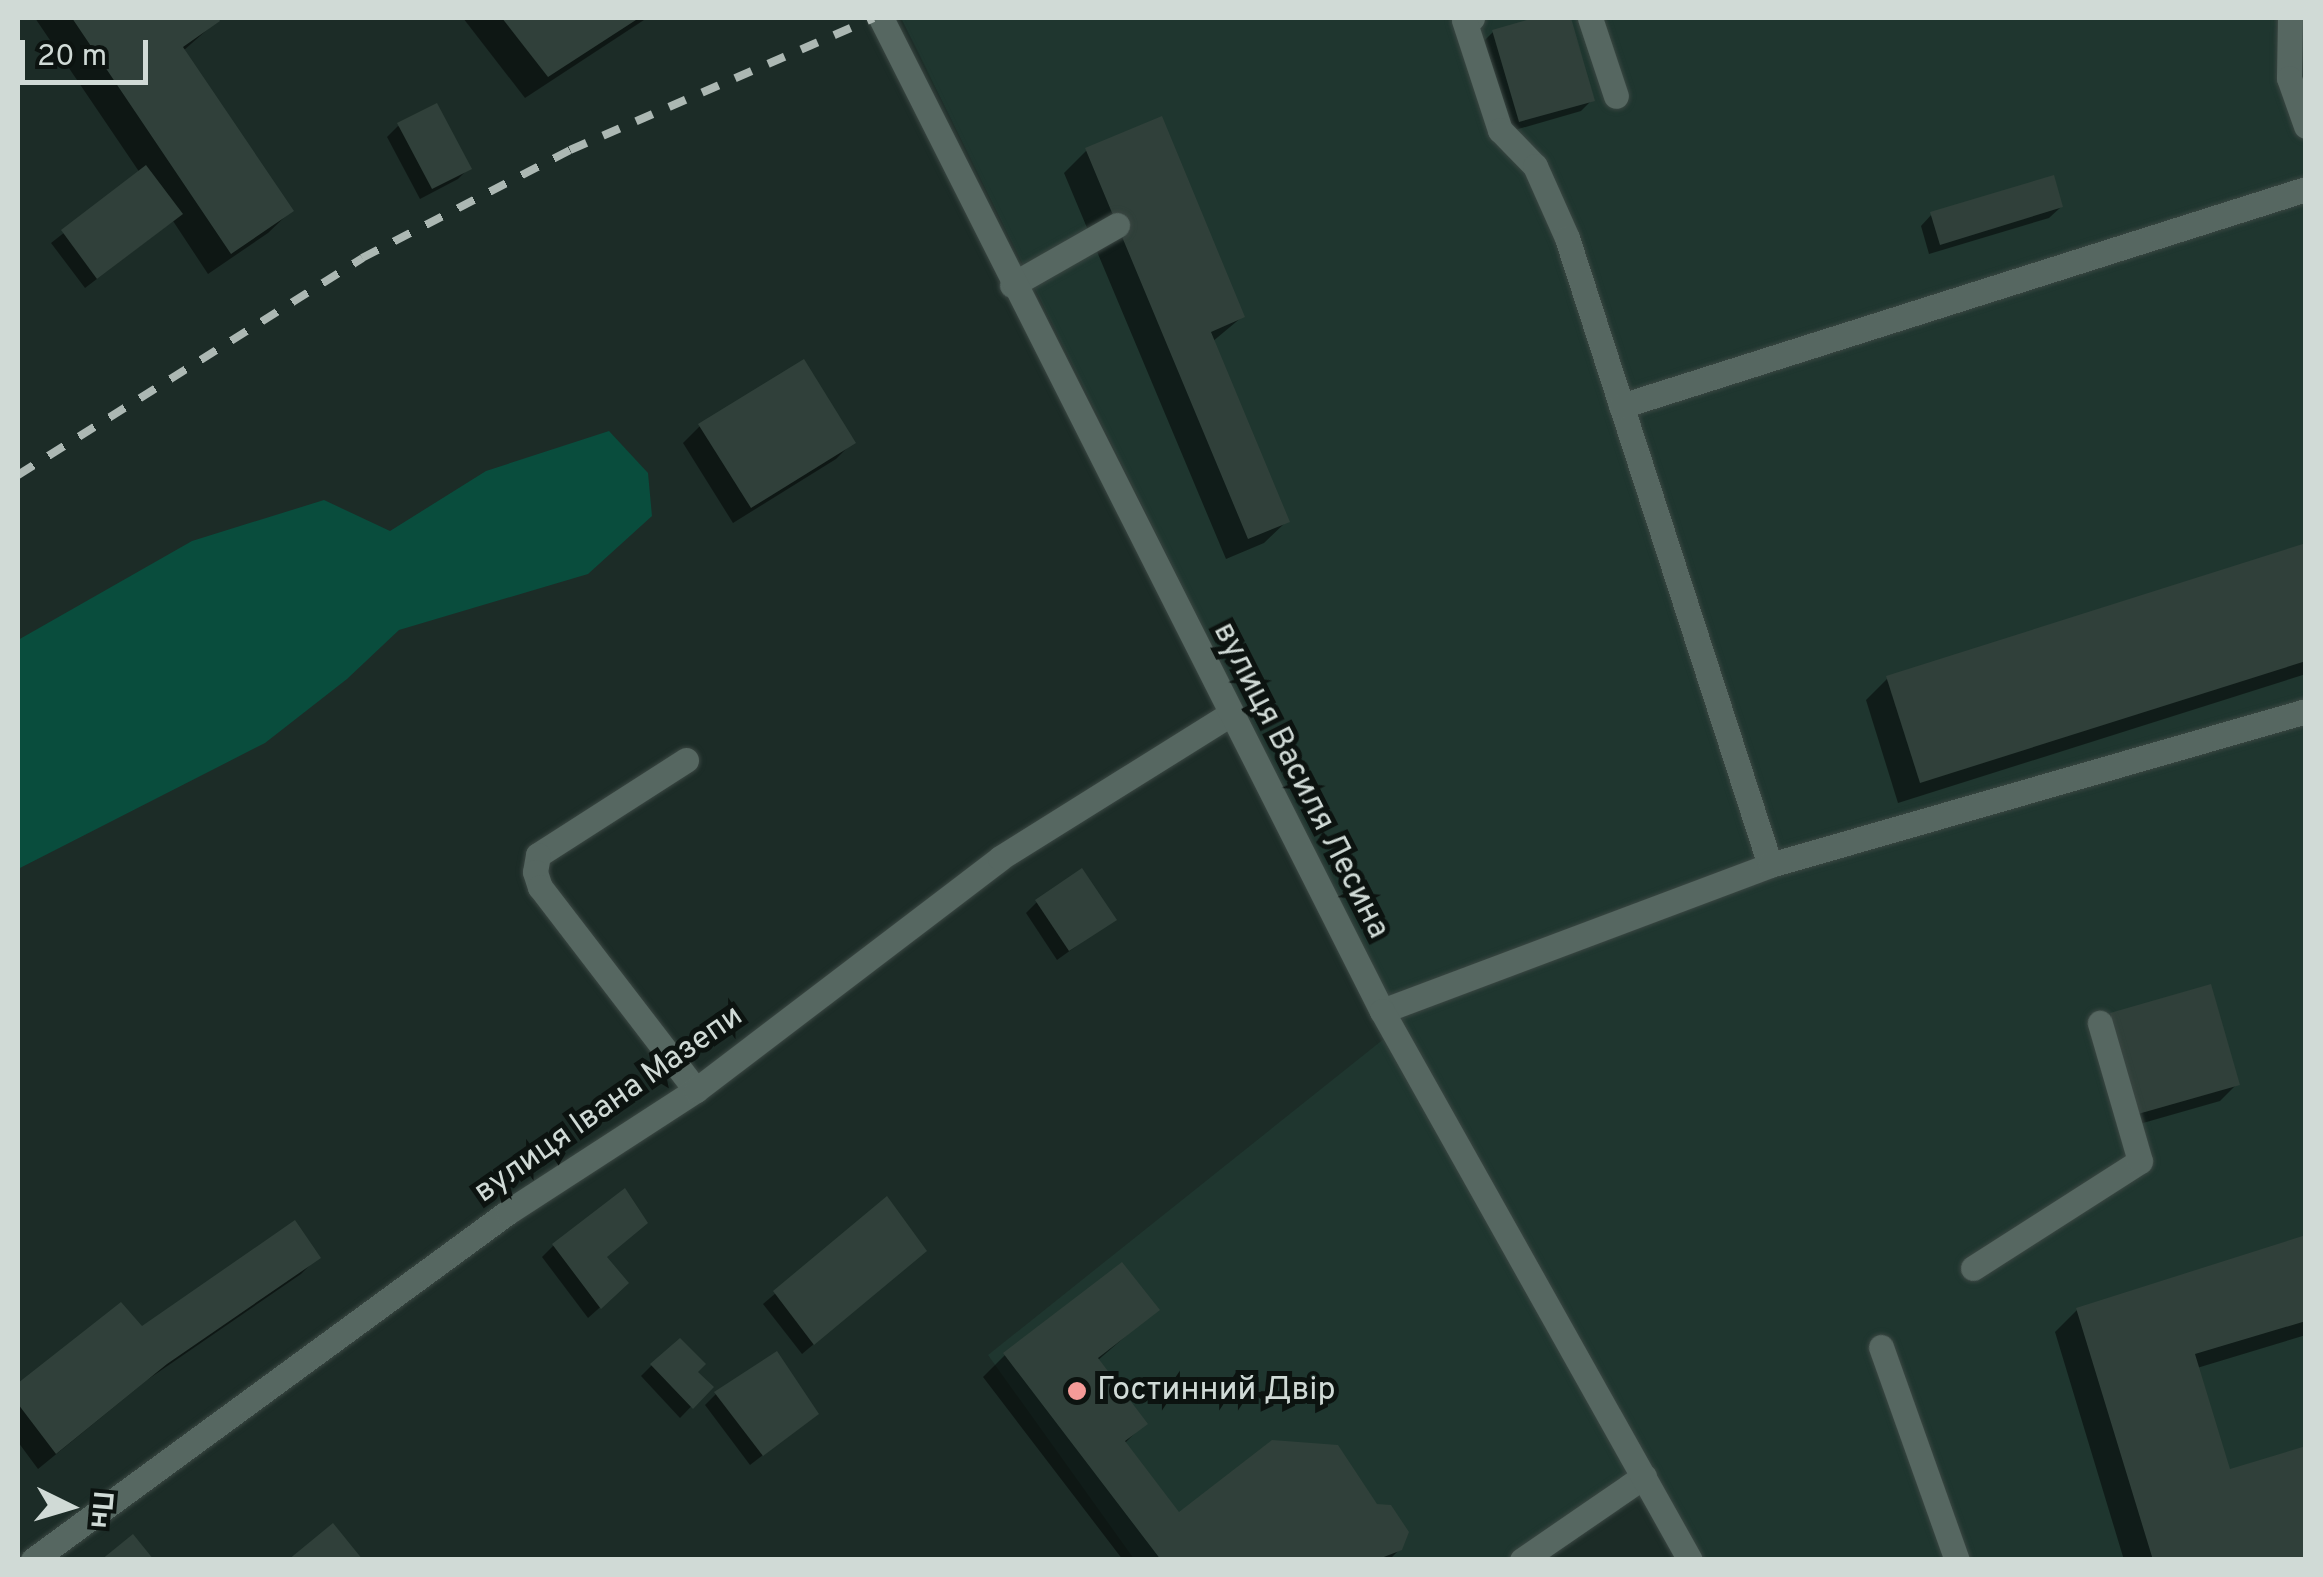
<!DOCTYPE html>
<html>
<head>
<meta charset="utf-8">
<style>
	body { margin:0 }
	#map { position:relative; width:2323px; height:1577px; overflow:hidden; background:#1c2c27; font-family:Overpass,sans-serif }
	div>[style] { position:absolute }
	.built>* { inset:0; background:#1f362f }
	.green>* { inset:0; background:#094d3d }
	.shadow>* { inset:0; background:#0007 }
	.building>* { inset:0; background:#30403a }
	.roads { filter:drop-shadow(0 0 2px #3b4743) drop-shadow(0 0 2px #3b4743) }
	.lane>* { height:25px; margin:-12.5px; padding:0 12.5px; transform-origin:12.5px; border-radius:12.5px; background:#566761 }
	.street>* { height:25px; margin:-12.5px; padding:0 12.5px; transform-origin:12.5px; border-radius:12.5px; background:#566761 }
	.secondary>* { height:25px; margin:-12.5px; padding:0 12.5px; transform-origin:12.5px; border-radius:12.5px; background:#566761 }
	.rail>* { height:8px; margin-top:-4px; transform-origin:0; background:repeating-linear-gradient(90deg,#acb8b3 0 18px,transparent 0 36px) }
	.dots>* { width:28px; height:28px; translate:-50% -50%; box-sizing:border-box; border:5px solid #0c1310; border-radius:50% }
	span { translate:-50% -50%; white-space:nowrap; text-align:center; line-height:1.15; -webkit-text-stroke:10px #0c1310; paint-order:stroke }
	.street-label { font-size:32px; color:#d0dad6 }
	.poi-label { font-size:32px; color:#d0dad6 }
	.left { translate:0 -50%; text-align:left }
	.frame { position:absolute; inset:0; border:20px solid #d0dad6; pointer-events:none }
	.north { position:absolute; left:20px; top:1457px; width:100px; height:100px; -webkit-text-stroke:8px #0c1310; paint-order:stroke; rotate:95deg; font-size:28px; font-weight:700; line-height:40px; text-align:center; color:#d0dad6 }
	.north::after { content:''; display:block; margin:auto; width:35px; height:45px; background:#d0dad6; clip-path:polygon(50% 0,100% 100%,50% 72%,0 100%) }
	.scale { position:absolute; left:20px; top:40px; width:128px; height:45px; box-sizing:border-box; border:5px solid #d0dad6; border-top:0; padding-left:12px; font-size:30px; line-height:35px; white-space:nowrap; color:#d0dad6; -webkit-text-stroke:8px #0c1310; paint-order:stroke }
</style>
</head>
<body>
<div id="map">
	<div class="built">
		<div style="clip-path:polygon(901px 18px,2305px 18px,2305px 1559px,1696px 1559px,1642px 1464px,1513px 1559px,1134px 1559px,988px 1355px,1400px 1026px)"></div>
	</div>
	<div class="green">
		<div style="clip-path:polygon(609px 431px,648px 473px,652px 516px,588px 574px,399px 630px,347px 679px,265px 743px,18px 869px,18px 640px,192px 541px,324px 500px,390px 531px,486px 471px)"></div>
	</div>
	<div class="shadow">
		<div style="clip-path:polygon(35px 18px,215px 18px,217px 21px,183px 51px,291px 211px,268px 233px,208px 274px,173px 221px,85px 288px,51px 243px,140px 173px)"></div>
		<div style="clip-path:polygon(463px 18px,647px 18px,525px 98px)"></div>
		<div style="clip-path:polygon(1543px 18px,1568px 18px,1592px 100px,1581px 111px,1508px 132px,1482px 43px,1493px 32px)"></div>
		<div style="clip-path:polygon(398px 126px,469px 168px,458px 179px,420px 199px,387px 137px)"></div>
		<div style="clip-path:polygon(1087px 150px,1242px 317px,1212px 342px,1287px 521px,1264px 543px,1226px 559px,1064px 173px)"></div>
		<div style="clip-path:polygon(2061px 207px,2049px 218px,1929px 254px,1921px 226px,1932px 214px)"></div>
		<div style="clip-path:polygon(700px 426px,853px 442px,836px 459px,733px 523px,683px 443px)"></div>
		<div style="clip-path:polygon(2306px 546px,2306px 674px,1898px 803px,1866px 700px,1888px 678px)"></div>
		<div style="clip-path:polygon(1037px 902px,1114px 919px,1057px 960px,1026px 913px)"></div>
		<div style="clip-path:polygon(2111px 1015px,2237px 1084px,2220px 1101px,2122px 1129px,2094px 1032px)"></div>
		<div style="clip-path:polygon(886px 1199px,913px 1261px,802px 1354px,763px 1304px)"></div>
		<div style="clip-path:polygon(2306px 1237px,2306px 1335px,2197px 1368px,2229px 1472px,2306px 1560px,2124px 1560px,2055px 1332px,2077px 1310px)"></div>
		<div style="clip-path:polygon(553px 1246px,604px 1258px,615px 1294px,588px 1318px,542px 1257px)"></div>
		<div style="clip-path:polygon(318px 1257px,301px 1274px,147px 1380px,38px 1469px,18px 1442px,18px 1386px,121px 1306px,141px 1329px)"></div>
		<div style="clip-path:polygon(1156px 1310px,1097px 1361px,1144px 1424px,1124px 1444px,1178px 1515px,1400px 1549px,1389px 1560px,1123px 1560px,983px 1377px,1005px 1355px)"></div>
		<div style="clip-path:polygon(652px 1365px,710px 1387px,680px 1418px,641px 1376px)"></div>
		<div style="clip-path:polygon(716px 1394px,816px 1414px,750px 1465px,705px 1405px)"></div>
	</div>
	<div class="building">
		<div style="clip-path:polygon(72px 18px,218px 18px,220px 21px,183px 47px,294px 211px,231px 254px)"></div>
		<div style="clip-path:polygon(502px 18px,639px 18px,548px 77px)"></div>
		<div style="clip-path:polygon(1534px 18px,1571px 18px,1595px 101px,1519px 122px,1492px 30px)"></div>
		<div style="clip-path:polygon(437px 103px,472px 169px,432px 189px,397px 123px)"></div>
		<div style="clip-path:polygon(1162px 116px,1245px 317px,1211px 332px,1290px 522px,1248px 539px,1085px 148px)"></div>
		<div style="clip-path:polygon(146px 165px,183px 214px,97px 279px,61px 230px)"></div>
		<div style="clip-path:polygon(2054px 175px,2063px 207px,1940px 245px,1930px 212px)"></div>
		<div style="clip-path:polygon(804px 359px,856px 443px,751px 508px,698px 424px)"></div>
		<div style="clip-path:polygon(2306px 543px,2306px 661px,1920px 783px,1886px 676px)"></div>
		<div style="clip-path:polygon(1082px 868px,1117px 920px,1069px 951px,1035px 900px)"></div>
		<div style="clip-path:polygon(2211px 984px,2240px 1085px,2138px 1114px,2110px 1013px)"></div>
		<div style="clip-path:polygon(625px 1188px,648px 1223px,607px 1257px,629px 1283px,601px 1309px,552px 1244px)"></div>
		<div style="clip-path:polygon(887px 1196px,927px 1251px,814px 1345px,773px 1291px)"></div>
		<div style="clip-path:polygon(295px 1220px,321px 1258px,167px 1364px,56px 1454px,18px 1404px,18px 1383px,121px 1302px,142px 1326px)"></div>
		<div style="clip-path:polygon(2306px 1235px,2306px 1321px,2195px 1354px,2230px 1469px,2306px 1446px,2306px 1560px,2153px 1560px,2076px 1308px)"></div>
		<div style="clip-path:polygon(1122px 1262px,1160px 1310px,1098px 1358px,1148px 1424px,1125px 1441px,1179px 1512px,1272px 1440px,1338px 1445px,1377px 1504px,1391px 1505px,1409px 1532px,1402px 1550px,1376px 1560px,1161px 1560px,1003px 1353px)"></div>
		<div style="clip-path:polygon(680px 1338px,706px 1364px,698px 1372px,714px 1387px,693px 1409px,650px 1364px)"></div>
		<div style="clip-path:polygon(777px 1351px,819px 1414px,763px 1456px,714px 1392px)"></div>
		<div style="clip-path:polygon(333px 1523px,363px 1560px,288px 1560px)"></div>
		<div style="clip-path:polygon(133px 1534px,154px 1560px,101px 1560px)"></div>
	</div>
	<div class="roads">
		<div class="lane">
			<div style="left:1472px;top:18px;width:8px;rotate:166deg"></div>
			<div style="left:1464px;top:20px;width:116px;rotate:71.9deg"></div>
			<div style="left:1500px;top:130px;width:50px;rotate:45.8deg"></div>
			<div style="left:1535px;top:166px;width:79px;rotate:66deg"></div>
			<div style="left:1567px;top:238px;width:659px;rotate:72.06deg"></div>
			<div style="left:1590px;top:18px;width:82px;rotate:71.6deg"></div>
			<div style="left:2290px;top:18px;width:60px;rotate:91deg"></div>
			<div style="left:2289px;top:78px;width:51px;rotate:70.5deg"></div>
			<div style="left:1012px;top:285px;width:121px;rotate:-29.7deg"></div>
			<div style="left:1621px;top:406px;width:719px;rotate:-17.58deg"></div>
			<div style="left:686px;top:760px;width:176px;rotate:147.3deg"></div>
			<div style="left:538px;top:855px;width:17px;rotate:100deg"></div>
			<div style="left:535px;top:872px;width:16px;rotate:72deg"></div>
			<div style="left:540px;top:887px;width:256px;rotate:52.5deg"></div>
			<div style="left:1382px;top:1011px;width:415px;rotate:-20.6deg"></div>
			<div style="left:1770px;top:865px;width:558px;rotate:-16.03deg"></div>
			<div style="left:1973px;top:1268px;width:198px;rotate:-32.6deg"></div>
			<div style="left:2140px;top:1161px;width:144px;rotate:-106.2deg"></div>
			<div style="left:1881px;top:1347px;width:226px;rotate:70.4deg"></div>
		</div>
		<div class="street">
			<div style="left:33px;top:1560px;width:589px;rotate:-36.23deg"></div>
			<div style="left:508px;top:1212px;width:224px;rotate:-33deg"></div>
			<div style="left:696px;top:1090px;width:382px;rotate:-37.3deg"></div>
			<div style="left:1000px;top:858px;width:270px;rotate:-32deg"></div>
			<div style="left:1522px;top:1560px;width:148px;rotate:-34.5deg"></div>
		</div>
		<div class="secondary">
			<div style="left:881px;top:18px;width:1112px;rotate:63.23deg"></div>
			<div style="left:1382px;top:1011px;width:629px;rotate:60.71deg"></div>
		</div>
	</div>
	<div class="rail">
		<div style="left:18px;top:475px;width:407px;rotate:-32.2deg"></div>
		<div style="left:362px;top:258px;width:234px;rotate:-27.4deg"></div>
		<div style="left:570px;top:150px;width:331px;rotate:-23.5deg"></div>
	</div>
	<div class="dots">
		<div style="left:1077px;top:1391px;background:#f59b98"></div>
	</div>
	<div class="street-label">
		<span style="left:1300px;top:781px;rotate:63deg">вулиця Василя Лесина</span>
		<span style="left:609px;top:1105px;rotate:-35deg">вулиця Івана Мазепи</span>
	</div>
	<div class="poi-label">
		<span class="left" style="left:1097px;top:1391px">Гостинний Двір</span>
	</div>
	<div class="frame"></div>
	<div class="north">Пн</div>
	<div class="scale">20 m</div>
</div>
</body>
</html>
